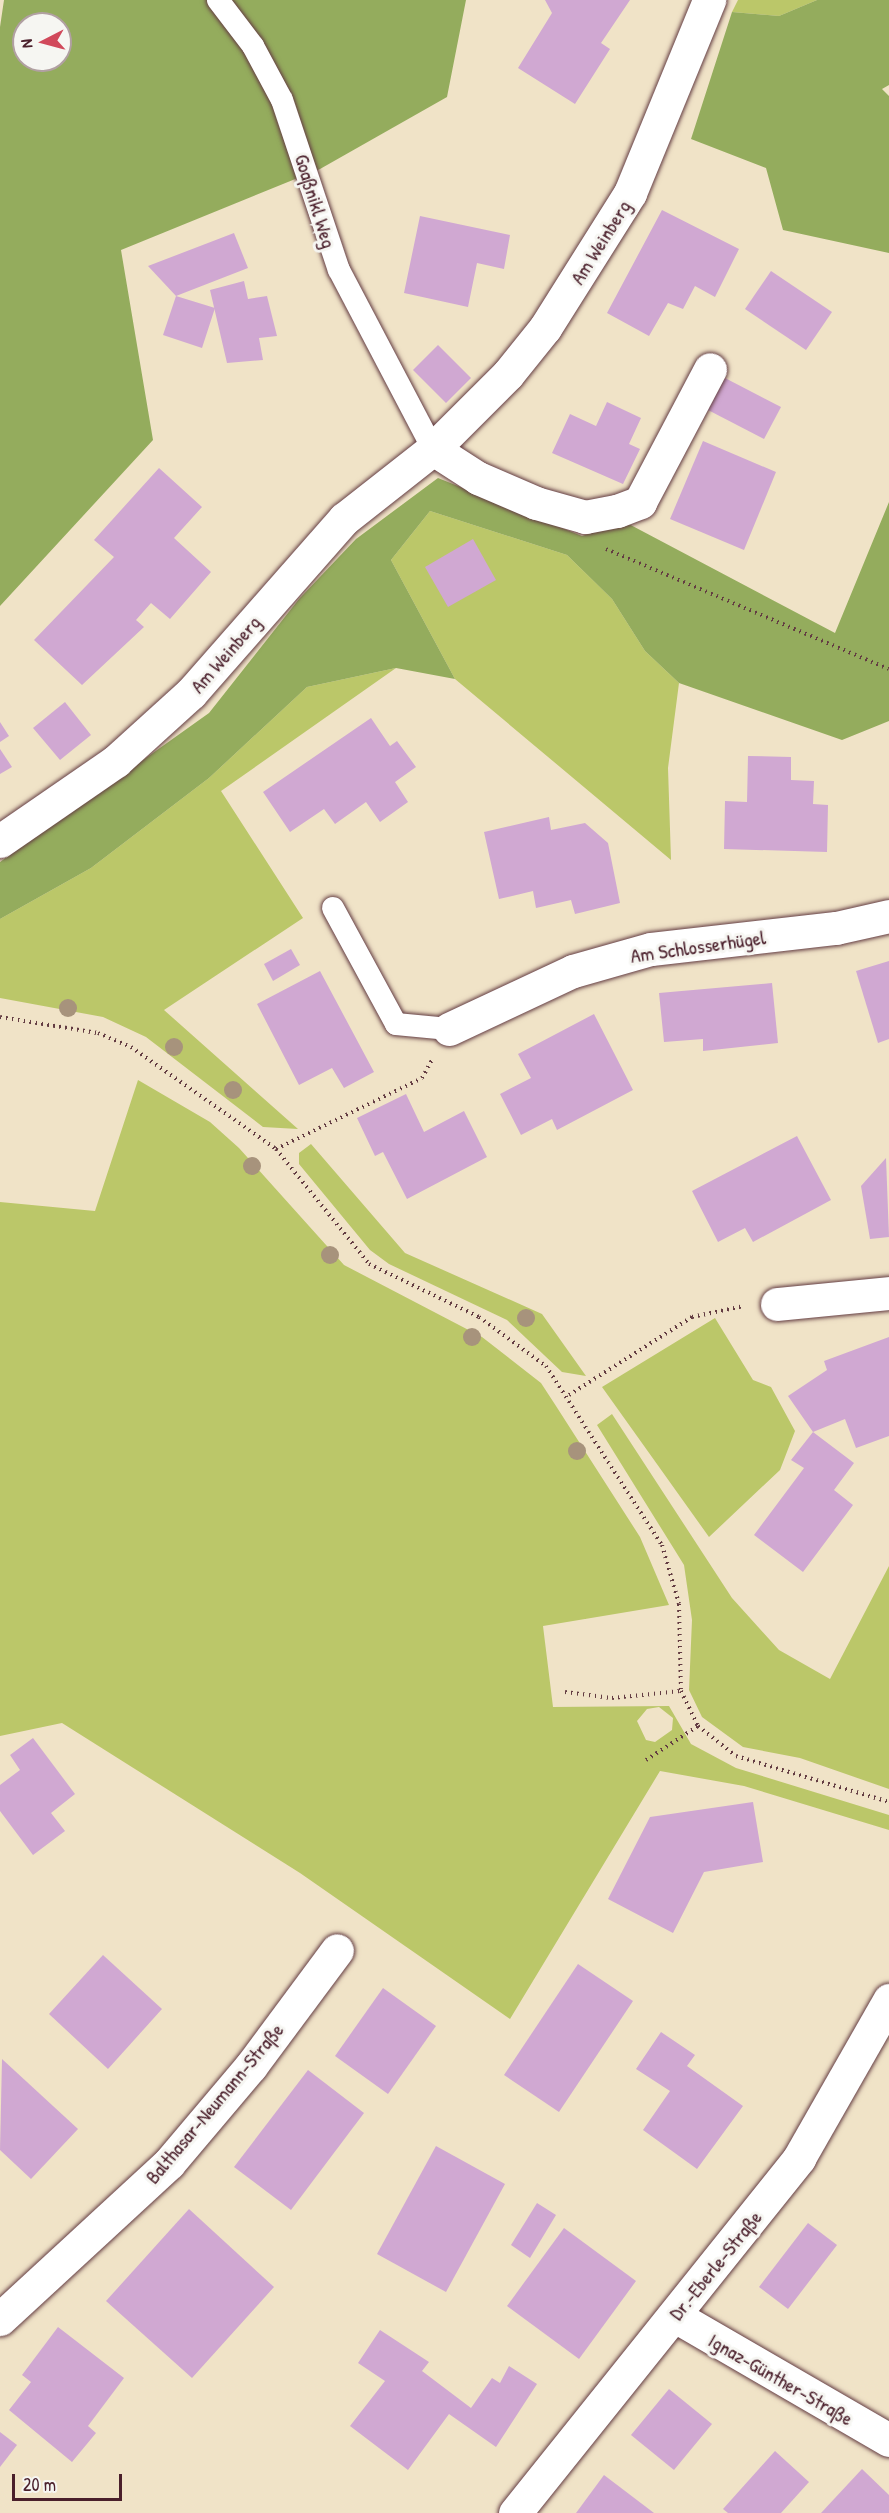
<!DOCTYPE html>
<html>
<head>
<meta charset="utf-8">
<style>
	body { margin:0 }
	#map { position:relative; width:889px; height:2513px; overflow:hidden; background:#f0e3c7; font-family:"Patrick Hand",sans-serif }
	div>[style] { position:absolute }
	.green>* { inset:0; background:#bbc769 }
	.forest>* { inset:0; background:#94ac5d }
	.building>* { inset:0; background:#d0a8d2 }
	.path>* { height:4px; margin-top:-2px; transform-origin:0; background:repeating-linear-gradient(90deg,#633c42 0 1.5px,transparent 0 6px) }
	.roads { filter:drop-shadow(0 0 2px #633c42) drop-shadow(0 0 2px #633c42) }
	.lane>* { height:22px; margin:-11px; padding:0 11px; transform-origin:11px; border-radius:11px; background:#fff }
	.street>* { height:33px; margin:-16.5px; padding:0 16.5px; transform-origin:16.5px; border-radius:16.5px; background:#fff }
	.trees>* { width:18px; height:18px; margin:-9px; border-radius:50%; background:#a7937c }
	span { translate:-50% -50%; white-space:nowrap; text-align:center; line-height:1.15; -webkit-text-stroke:6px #f6f6f2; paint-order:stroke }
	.street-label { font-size:20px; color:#4a1f2b }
	.north { position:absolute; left:12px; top:12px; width:60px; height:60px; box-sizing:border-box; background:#f6f6f2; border:2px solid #b1a0a2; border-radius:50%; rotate:264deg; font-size:16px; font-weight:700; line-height:24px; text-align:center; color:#4a1f2b }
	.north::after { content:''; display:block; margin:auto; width:21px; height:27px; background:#d1495b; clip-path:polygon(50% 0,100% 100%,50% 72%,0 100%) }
	.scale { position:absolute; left:12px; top:2474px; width:110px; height:27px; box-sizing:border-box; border:3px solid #4a1f2b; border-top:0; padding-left:8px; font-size:18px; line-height:21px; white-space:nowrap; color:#4a1f2b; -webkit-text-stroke:4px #f6f6f2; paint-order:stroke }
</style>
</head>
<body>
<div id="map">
	<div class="green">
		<div style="clip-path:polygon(738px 0,817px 0,779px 16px,732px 12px)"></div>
		<div style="clip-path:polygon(430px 511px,567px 555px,612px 599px,645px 651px,679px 683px,668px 768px,671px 860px,455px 679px,391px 560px)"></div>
		<div style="clip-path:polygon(396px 668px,221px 791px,303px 918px,164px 1010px,298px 1129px,263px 1127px,146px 1037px,103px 1017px,0 998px,0 919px,91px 868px,209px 778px,307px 687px)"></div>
		<div style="clip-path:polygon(evenodd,138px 1080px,210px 1122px,239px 1148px,344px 1265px,482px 1337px,541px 1383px,556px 1406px,640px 1537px,669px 1605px,543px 1626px,553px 1707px,669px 1706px,691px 1744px,736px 1768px,889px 1815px,889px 1830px,744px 1786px,660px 1771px,510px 2019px,300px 1873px,62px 1723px,0 1736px,0 1202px,95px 1211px,138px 1080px,659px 1707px,673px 1718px,672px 1730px,655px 1742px,646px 1740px,637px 1721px,647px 1709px,659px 1707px)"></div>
		<div style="clip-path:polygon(311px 1144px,405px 1253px,542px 1314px,586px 1376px,562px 1372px,507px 1320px,389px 1264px,370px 1250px,299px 1164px,299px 1153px)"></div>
		<div style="clip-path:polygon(715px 1318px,753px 1380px,771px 1387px,795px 1431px,780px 1470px,709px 1537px,602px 1387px)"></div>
		<div style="clip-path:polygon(612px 1414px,732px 1598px,779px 1650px,830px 1679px,889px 1566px,889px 1789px,800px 1758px,743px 1747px,702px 1717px,689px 1690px,692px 1620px,684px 1565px,597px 1425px)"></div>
	</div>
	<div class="forest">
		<div style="clip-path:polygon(evenodd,4px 0,466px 0,447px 97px,320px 169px,121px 250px,153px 440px,0 606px,0 27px,4px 0,24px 24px,60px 24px,60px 60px,24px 60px,24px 24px)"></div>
		<div style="clip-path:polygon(817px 0,889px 0,889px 85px,882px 89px,889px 96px,889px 253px,783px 230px,766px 168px,691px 139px,732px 12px,779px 16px)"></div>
		<div style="clip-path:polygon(438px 478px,582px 536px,625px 522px,835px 633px,889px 502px,889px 721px,842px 740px,679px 683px,645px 651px,612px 599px,567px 555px,430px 511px,391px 560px,455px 679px,396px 668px,307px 687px,209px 778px,91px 868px,0 919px,0 862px,209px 713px,299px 599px,356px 539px)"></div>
	</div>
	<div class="building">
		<div style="clip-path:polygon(545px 0,630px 0,601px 43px,610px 49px,575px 104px,518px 68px,552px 13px)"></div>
		<div style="clip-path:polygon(662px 210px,739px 249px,715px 297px,695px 286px,683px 309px,668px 303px,649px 336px,607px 313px)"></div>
		<div style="clip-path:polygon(420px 216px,510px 235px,504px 269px,477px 263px,468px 307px,404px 293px)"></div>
		<div style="clip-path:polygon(234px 233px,248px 268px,176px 296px,215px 308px,202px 348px,163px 335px,176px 296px,148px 266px)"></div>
		<div style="clip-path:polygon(771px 271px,832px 312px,806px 350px,745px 309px)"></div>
		<div style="clip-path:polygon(244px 281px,248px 299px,267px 296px,277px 336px,259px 338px,263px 360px,227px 363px,210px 290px)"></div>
		<div style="clip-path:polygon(438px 345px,471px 378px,446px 403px,413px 370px)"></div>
		<div style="clip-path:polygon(725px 378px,781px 407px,764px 439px,708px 410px)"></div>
		<div style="clip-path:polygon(607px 402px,641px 418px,629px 444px,640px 449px,623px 484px,552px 453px,570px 414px,596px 426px)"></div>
		<div style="clip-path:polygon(703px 441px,776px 472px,744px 550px,670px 519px)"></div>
		<div style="clip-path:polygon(159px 468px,202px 507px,174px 538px,211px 572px,170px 619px,151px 603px,136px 620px,144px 627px,82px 685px,34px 640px,114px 557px,94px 540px)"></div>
		<div style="clip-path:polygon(473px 539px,496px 580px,448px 607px,425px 567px)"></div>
		<div style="clip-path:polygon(65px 702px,91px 735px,60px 760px,33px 728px)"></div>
		<div style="clip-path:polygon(371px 718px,390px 746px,397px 741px,416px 767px,395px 782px,408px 802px,380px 822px,366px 802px,335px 824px,324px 809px,290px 832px,263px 792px)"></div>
		<div style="clip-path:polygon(0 722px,9px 736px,0 742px)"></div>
		<div style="clip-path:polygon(0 749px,12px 767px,0 774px)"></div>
		<div style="clip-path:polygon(748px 756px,791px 757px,791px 780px,814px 781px,813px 804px,828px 805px,827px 852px,724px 849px,725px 801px,747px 802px)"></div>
		<div style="clip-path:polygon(549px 817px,551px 830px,585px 823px,608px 843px,620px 903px,575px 914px,571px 900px,536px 908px,533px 891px,499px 899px,484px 832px)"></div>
		<div style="clip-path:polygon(291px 949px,300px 965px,273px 981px,264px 964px)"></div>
		<div style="clip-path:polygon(889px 961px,889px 1039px,878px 1043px,856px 971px)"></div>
		<div style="clip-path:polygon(320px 971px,374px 1072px,344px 1088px,332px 1068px,299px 1085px,257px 1004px)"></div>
		<div style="clip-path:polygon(772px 983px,778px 1043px,703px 1051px,703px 1039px,664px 1042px,659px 993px)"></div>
		<div style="clip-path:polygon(594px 1014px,633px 1090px,557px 1130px,552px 1119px,521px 1135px,500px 1094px,531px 1078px,518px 1054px)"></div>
		<div style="clip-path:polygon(406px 1094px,424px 1132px,464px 1111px,487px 1157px,407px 1199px,383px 1152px,375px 1156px,357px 1118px)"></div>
		<div style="clip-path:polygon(797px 1136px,831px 1200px,753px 1242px,745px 1228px,718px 1242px,692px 1191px)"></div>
		<div style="clip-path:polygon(886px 1158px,889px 1237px,870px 1239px,861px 1186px)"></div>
		<div style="clip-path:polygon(889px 1337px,889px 1436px,856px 1448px,845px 1419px,813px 1432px,788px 1396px,827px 1370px,824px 1361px)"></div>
		<div style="clip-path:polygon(813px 1432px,854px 1463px,834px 1490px,853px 1505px,803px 1572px,754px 1535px,804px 1468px,791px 1460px)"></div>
		<div style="clip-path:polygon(33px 1738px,75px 1794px,51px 1813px,65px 1831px,33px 1855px,0 1811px,0 1785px,20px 1770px,10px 1755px)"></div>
		<div style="clip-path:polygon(753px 1802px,763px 1862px,704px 1872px,673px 1933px,608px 1899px,650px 1817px)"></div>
		<div style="clip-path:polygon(103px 1955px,162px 2009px,108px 2069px,49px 2014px)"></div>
		<div style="clip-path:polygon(578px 1964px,633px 2001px,559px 2112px,504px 2075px)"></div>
		<div style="clip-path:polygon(383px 1988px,436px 2026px,388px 2094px,335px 2056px)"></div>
		<div style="clip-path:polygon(661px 2032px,695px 2055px,687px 2066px,743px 2106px,697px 2169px,643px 2130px,670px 2091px,636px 2069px)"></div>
		<div style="clip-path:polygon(2px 2059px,78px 2129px,31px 2179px,0 2150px)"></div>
		<div style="clip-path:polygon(308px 2070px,364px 2113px,291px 2210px,234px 2167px)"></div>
		<div style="clip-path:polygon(436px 2146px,505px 2184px,446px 2292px,377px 2254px)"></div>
		<div style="clip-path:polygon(537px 2203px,556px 2215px,530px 2258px,511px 2245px)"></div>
		<div style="clip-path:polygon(189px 2209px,274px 2287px,192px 2378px,106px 2301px)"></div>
		<div style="clip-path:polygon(808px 2223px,837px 2245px,788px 2309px,759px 2287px)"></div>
		<div style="clip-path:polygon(564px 2228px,636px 2281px,579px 2359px,507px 2306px)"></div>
		<div style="clip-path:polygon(58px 2327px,124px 2378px,88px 2426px,96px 2433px,72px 2462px,9px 2410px,31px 2382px,22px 2375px)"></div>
		<div style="clip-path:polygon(380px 2330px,429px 2362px,422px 2371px,471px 2408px,492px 2378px,500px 2383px,509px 2366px,537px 2384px,496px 2447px,449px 2414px,408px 2470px,350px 2426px,385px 2381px,358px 2363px)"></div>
		<div style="clip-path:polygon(669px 2389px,712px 2424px,674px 2470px,631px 2435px)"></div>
		<div style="clip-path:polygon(0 2432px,17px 2445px,0 2467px)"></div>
		<div style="clip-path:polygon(775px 2451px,809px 2482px,781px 2513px,728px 2513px,723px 2509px)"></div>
		<div style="clip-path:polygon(862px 2469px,889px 2495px,889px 2513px,821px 2513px)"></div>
		<div style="clip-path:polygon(604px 2475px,654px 2513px,576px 2513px)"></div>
	</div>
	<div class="path">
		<div style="left:606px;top:549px;width:307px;rotate:23deg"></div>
		<div style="left:0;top:1017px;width:99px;rotate:9.3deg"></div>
		<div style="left:98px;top:1033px;width:36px;rotate:23deg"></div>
		<div style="left:131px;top:1047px;width:177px;rotate:35.1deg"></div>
		<div style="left:276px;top:1149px;width:148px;rotate:51deg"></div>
		<div style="left:369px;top:1264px;width:122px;rotate:25.7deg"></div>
		<div style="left:479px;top:1317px;width:83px;rotate:36.2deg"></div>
		<div style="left:546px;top:1366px;width:213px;rotate:57.1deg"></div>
		<div style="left:662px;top:1545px;width:61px;rotate:73.9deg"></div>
		<div style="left:679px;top:1604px;width:87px;rotate:88.7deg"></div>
		<div style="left:681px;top:1691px;width:39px;rotate:64deg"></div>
		<div style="left:698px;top:1726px;width:48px;rotate:38.3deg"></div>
		<div style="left:736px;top:1756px;width:160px;rotate:16.7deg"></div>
		<div style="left:276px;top:1149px;width:162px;rotate:-25.9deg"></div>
		<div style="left:422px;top:1078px;width:23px;rotate:-61deg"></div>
		<div style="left:569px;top:1395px;width:146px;rotate:-32.4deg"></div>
		<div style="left:692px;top:1317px;width:53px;rotate:-11.9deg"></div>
		<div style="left:565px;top:1692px;width:47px;rotate:7.3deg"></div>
		<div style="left:612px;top:1698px;width:69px;rotate:-5.8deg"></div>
		<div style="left:646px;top:1760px;width:62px;rotate:-33.2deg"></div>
	</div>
	<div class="roads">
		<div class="lane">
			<div style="left:218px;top:0;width:58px;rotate:52.7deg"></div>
			<div style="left:253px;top:46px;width:61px;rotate:61.8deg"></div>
			<div style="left:282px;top:100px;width:179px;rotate:71.5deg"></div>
			<div style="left:339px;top:270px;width:202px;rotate:62.3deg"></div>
			<div style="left:333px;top:908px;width:132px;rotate:61.5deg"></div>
			<div style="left:396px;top:1024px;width:53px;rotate:5.4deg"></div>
		</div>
		<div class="street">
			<div style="left:433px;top:449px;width:54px;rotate:32.8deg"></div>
			<div style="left:478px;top:478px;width:63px;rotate:23.3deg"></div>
			<div style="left:536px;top:503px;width:51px;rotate:15.9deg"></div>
			<div style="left:585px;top:517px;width:33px;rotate:-11deg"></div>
			<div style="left:617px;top:511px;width:25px;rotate:-21deg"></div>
			<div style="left:640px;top:502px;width:150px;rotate:-62.2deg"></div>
			<div style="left:0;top:841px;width:141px;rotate:-34.6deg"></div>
			<div style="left:116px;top:761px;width:101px;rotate:-42.2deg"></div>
			<div style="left:191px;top:693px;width:232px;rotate:-48.7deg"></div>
			<div style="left:344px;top:519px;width:113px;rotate:-38.2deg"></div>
			<div style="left:433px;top:449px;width:106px;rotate:-45deg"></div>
			<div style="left:508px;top:374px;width:59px;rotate:-51.2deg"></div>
			<div style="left:545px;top:328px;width:160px;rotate:-57.8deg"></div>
			<div style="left:630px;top:193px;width:209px;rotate:-67.7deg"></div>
			<div style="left:449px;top:1029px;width:137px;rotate:-25.1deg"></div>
			<div style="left:573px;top:971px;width:81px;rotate:-15.8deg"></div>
			<div style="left:651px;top:949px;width:186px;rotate:-6.5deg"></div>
			<div style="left:836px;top:928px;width:54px;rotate:-12.8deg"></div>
			<div style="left:777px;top:1304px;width:113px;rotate:-5.6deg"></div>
			<div style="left:675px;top:2316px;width:247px;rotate:30.1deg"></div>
			<div style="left:0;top:2319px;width:230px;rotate:-42.7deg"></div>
			<div style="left:169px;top:2163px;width:127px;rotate:-49.8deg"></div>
			<div style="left:251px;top:2066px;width:144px;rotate:-53.4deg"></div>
			<div style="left:515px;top:2513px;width:455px;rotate:-51.3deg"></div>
			<div style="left:799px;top:2158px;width:182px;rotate:-60.3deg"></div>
		</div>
	</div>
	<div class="trees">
		<div style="left:68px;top:1008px"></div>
		<div style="left:174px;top:1047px"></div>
		<div style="left:233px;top:1090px"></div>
		<div style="left:252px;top:1166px"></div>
		<div style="left:330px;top:1255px"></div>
		<div style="left:526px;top:1318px"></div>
		<div style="left:472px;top:1337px"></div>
		<div style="left:577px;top:1451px"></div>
	</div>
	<div class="street-label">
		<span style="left:316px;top:201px;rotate:73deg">Goaßnikl Weg</span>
		<span style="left:600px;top:242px;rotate:-58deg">Am Weinberg</span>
		<span style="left:225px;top:654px;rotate:-49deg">Am Weinberg</span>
		<span style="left:698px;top:946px;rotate:-8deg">Am Schlosserhügel</span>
		<span style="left:214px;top:2103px;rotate:-50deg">Balthasar-Neumann-Straße</span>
		<span style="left:715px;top:2265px;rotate:-51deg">Dr.-Eberle-Straße</span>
		<span style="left:781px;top:2379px;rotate:30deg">Ignaz-Günther-Straße</span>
	</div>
	<div class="north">N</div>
	<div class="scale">20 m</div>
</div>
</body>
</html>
